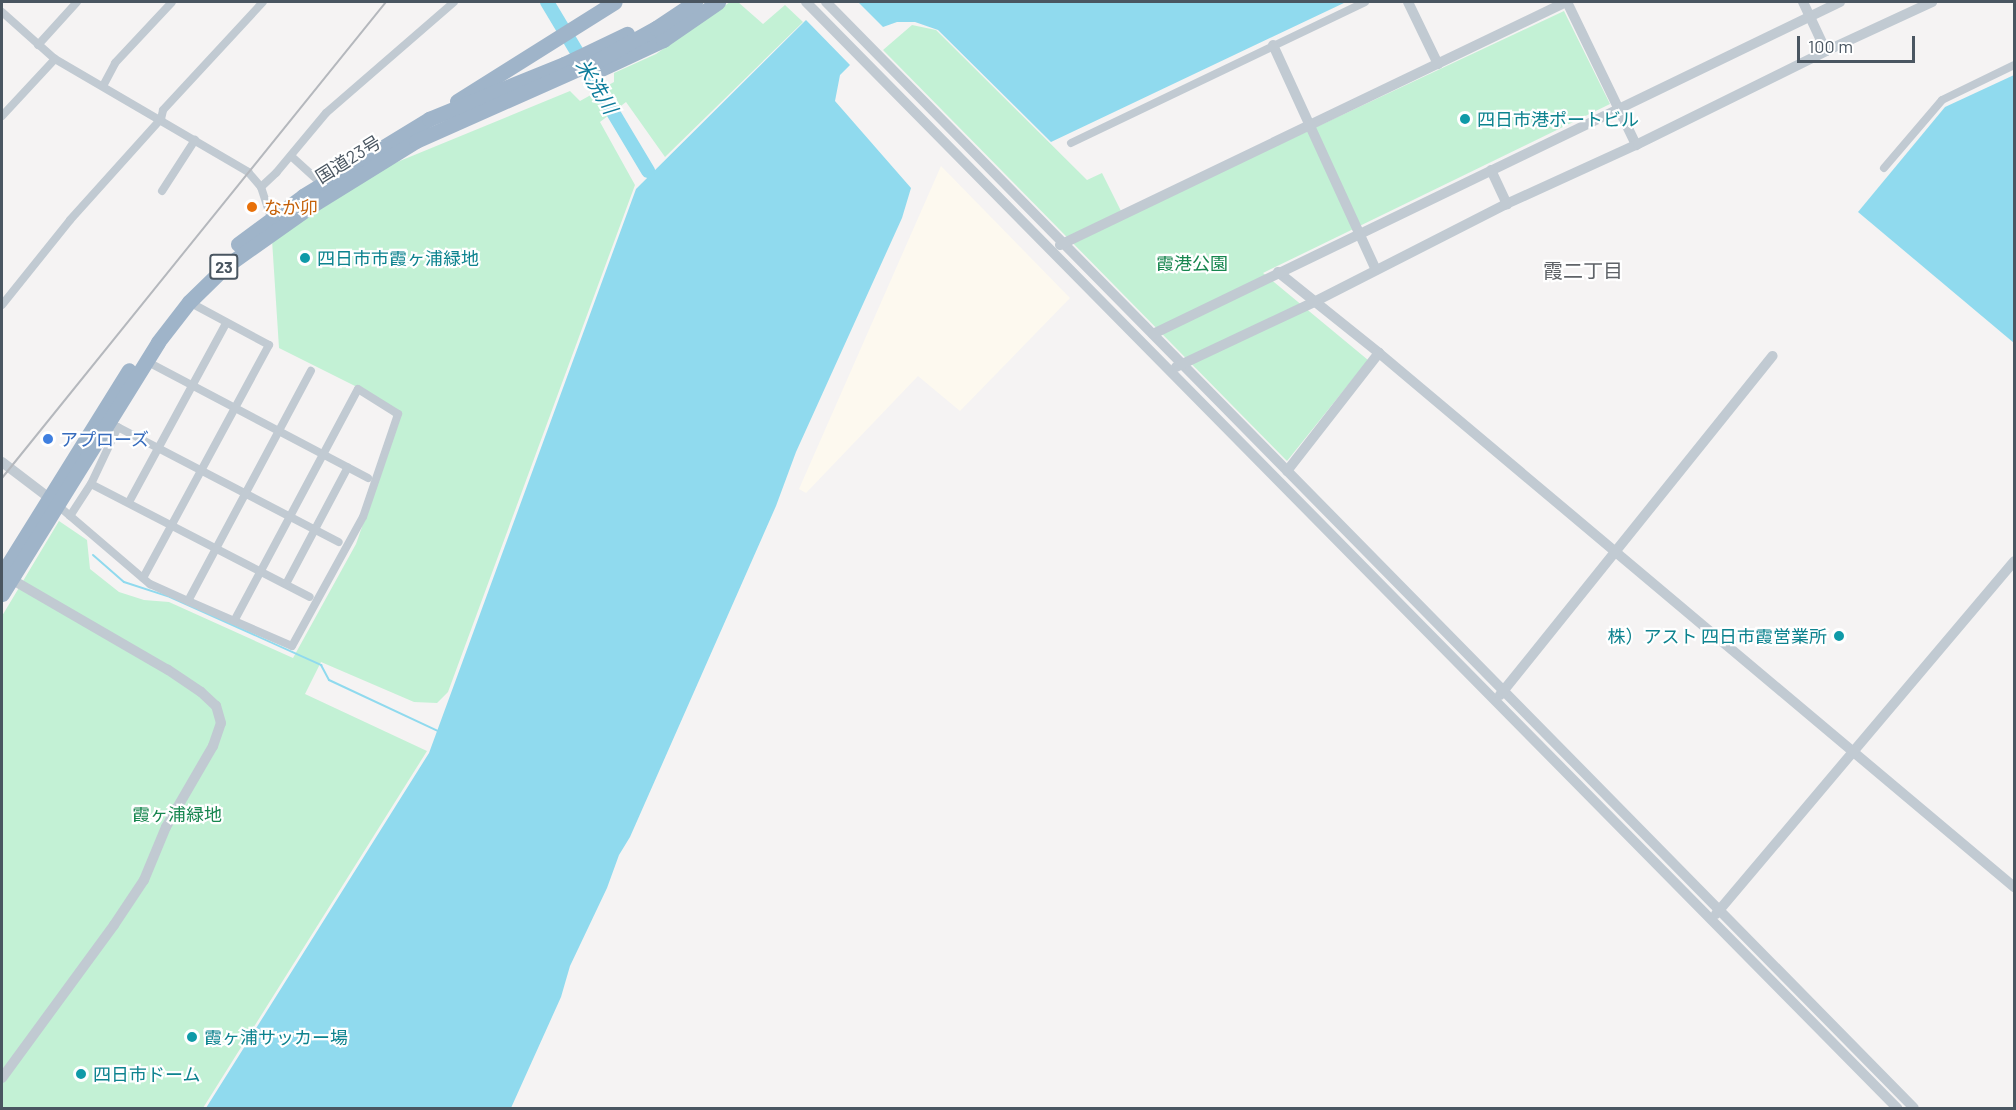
<!DOCTYPE html>
<html>
<head>
<meta charset="utf-8">
<style>
	body { margin:0 }
	#map { position:relative; width:2016px; height:1110px; overflow:hidden; background:#f5f3f3; font-family:Barlow,"Noto Sans JP",sans-serif }
	div>[style] { position:absolute }
	.commercial>* { inset:0; background:#fdf9ef }
	.green>* { inset:0; background:#c3f1d5 }
	.water>* { inset:0; background:#90daee }
	.stream>* { height:2px; margin:-1px; padding:0 1px; transform-origin:1px; border-radius:1px; background:#90daee }
	.river>* { height:14px; margin:-7px; padding:0 7px; transform-origin:7px; border-radius:7px; background:#90daee }
	.minor>* { height:8px; margin:-4px; padding:0 4px; transform-origin:4px; border-radius:4px; background:#c1cad2 }
	.tertiary>* { height:10px; margin:-5px; padding:0 5px; transform-origin:5px; border-radius:5px; background:#c1cad2 }
	.trunk>* { height:15px; margin:-7.5px; padding:0 7.5px; transform-origin:7.5px; border-radius:7.5px; background:#9fb4c9 }
	.rail>* { height:2px; margin:-1px; padding:0 1px; transform-origin:1px; border-radius:1px; background:#b5b8bd }
	.dots>* { width:16px; height:16px; translate:-50% -50%; box-sizing:border-box; border:3px solid #fff; border-radius:50% }
	span { translate:-50% -50%; white-space:nowrap; text-align:center; line-height:1.15; -webkit-text-stroke:4.5px #fff; paint-order:stroke }
	.shield-label span { padding:2px 4px; background:#fff; border:2px solid; border-radius:4px; -webkit-text-stroke-width:0 }
	.shield-label { font-size:16px; color:#4a5661; font-weight:700 }
	.culture-label { font-size:18px; color:#0d838f }
	.left { translate:0 -50%; text-align:left }
	.right { translate:-100% -50%; text-align:right }
	.street-label { font-size:18px; color:#4a5661 }
	.food-label { font-size:18px; color:#c56008 }
	.park-label { font-size:18px; color:#17864f }
	.shop-label { font-size:18px; color:#366cbe }
	.water-label { font-size:20px; color:#0c7c9b; font-style:italic }
	.neighbourhood-label { font-size:20px; color:#5f6368 }
	.frame { position:absolute; inset:0; border:3px solid #4a5661; pointer-events:none }
	.scale { position:absolute; left:1797px; top:36px; width:118px; height:27px; box-sizing:border-box; border:3px solid #4a5661; border-top:0; padding-left:8px; font-size:18px; line-height:21px; white-space:nowrap; color:#4a5661; -webkit-text-stroke:4px #fff; paint-order:stroke }
</style>
</head>
<body>
<div id="map">
	<div class="commercial">
		<div style="clip-path:polygon(941px 166px,1070px 298px,960px 411px,918px 376px,806px 493px,799px 489px)"></div>
	</div>
	<div class="green">
		<div style="clip-path:polygon(730px 2px,738px 2px,763px 24px,785px 5px,803px 22px,665px 157px,626px 102px,600px 122px,635px 185px,448px 692px,437px 703px,414px 702px,321px 662px,305px 694px,427px 751px,203px 1108px,2px 1108px,2px 616px,59px 521px,87px 540px,90px 569px,119px 592px,144px 600px,169px 602px,293px 658px,356px 544px,399px 421px,365px 391px,279px 348px,272px 240px,390px 165px,570px 91px,580px 101px,614px 82px,614px 73px,656px 54px)"></div>
		<div style="clip-path:polygon(1564px 11px,1610px 104px,1263px 273px,1368px 360px,1287px 461px,883px 50px,912px 25px,936px 30px,1087px 180px,1102px 173px,1124px 217px)"></div>
	</div>
	<div class="water">
		<div style="clip-path:polygon(858px 2px,1346px 2px,1051px 142px,938px 30px,915px 22px,897px 22px,883px 27px)"></div>
		<div style="clip-path:polygon(806px 20px,850px 65px,840px 75px,835px 101px,911px 188px,902px 218px,796px 452px,776px 506px,630px 837px,619px 855px,607px 888px,570px 966px,561px 997px,511px 1108px,206px 1108px,429px 753px,636px 189px)"></div>
		<div style="clip-path:polygon(2014px 75px,2014px 343px,1858px 212px,1945px 107px)"></div>
	</div>
	<div class="stream">
		<div style="left:93px;top:555px;width:41px;rotate:41.1deg"></div>
		<div style="left:124px;top:582px;width:48px;rotate:18.1deg"></div>
		<div style="left:170px;top:597px;width:166px;rotate:24.2deg"></div>
		<div style="left:321px;top:665px;width:17px;rotate:62deg"></div>
		<div style="left:329px;top:680px;width:120px;rotate:25.1deg"></div>
	</div>
	<div class="river">
		<div style="left:547px;top:2px;width:197px;rotate:59.1deg"></div>
	</div>
	<div class="minor">
		<div style="left:2px;top:12px;width:71px;rotate:41.6deg"></div>
		<div style="left:55px;top:59px;width:224px;rotate:30.3deg"></div>
		<div style="left:248px;top:172px;width:20px;rotate:49deg"></div>
		<div style="left:261px;top:187px;width:36px;rotate:72deg"></div>
		<div style="left:38px;top:45px;width:58px;rotate:-47.8deg"></div>
		<div style="left:103px;top:86px;width:26px;rotate:-62deg"></div>
		<div style="left:115px;top:63px;width:83px;rotate:-46.9deg"></div>
		<div style="left:2px;top:116px;width:78px;rotate:-47.1deg"></div>
		<div style="left:1071px;top:143px;width:326px;rotate:-25.6deg"></div>
		<div style="left:291px;top:156px;width:42px;rotate:42.1deg"></div>
		<div style="left:1884px;top:168px;width:89px;rotate:-49.5deg"></div>
		<div style="left:1942px;top:100px;width:80px;rotate:-25.9deg"></div>
		<div style="left:261px;top:187px;width:21px;rotate:-43deg"></div>
		<div style="left:276px;top:173px;width:78px;rotate:-50.2deg"></div>
		<div style="left:326px;top:113px;width:169px;rotate:-40.9deg"></div>
		<div style="left:162px;top:191px;width:61px;rotate:-57.1deg"></div>
		<div style="left:2px;top:305px;width:109px;rotate:-51.3deg"></div>
		<div style="left:70px;top:220px;width:136px;rotate:-48deg"></div>
		<div style="left:161px;top:119px;width:9px;rotate:-77deg"></div>
		<div style="left:163px;top:110px;width:147px;rotate:-47.2deg"></div>
		<div style="left:146px;top:361px;width:251px;rotate:27.8deg"></div>
		<div style="left:108px;top:422px;width:260px;rotate:27.5deg"></div>
		<div style="left:91px;top:484px;width:246px;rotate:27.3deg"></div>
		<div style="left:129px;top:502px;width:204px;rotate:-61.5deg"></div>
		<div style="left:55px;top:503px;width:125px;rotate:40.5deg"></div>
		<div style="left:150px;top:584px;width:42px;rotate:24.1deg"></div>
		<div style="left:188px;top:601px;width:113px;rotate:23.4deg"></div>
		<div style="left:292px;top:646px;width:147px;rotate:-61.2deg"></div>
		<div style="left:363px;top:517px;width:109px;rotate:-71.2deg"></div>
		<div style="left:398px;top:414px;width:47px;rotate:-148deg"></div>
		<div style="left:358px;top:389px;width:263px;rotate:118.1deg"></div>
		<div style="left:70px;top:516px;width:38px;rotate:-57deg"></div>
		<div style="left:91px;top:484px;width:63px;rotate:-64.7deg"></div>
		<div style="left:143px;top:578px;width:265px;rotate:-61.6deg"></div>
		<div style="left:269px;top:345px;width:91px;rotate:-151.7deg"></div>
		<div style="left:286px;top:584px;width:132px;rotate:-62.1deg"></div>
		<div style="left:188px;top:601px;width:261px;rotate:-61.9deg"></div>
	</div>
	<div class="tertiary">
		<div style="left:806px;top:2px;width:1554px;rotate:45.39deg"></div>
		<div style="left:826px;top:2px;width:1551px;rotate:45.47deg"></div>
		<div style="left:1408px;top:2px;width:69px;rotate:64.2deg"></div>
		<div style="left:1567px;top:2px;width:159px;rotate:64.2deg"></div>
		<div style="left:1803px;top:2px;width:54px;rotate:64.9deg"></div>
		<div style="left:1273px;top:45px;width:247px;rotate:65.4deg"></div>
		<div style="left:1491px;top:170px;width:38px;rotate:65deg"></div>
		<div style="left:1060px;top:245px;width:561px;rotate:-25.65deg"></div>
		<div style="left:1278px;top:272px;width:129px;rotate:38.7deg"></div>
		<div style="left:1379px;top:353px;width:830px;rotate:40.06deg"></div>
		<div style="left:1153px;top:334px;width:763px;rotate:-25.79deg"></div>
		<div style="left:1176px;top:367px;width:153px;rotate:-25.2deg"></div>
		<div style="left:1314px;top:302px;width:213px;rotate:-27deg"></div>
		<div style="left:1504px;top:205px;width:147px;rotate:-24.5deg"></div>
		<div style="left:1638px;top:144px;width:210px;rotate:-26.3deg"></div>
		<div style="left:1826px;top:51px;width:117px;rotate:-24.8deg"></div>
		<div style="left:2px;top:462px;width:58px;rotate:37.3deg"></div>
		<div style="left:1287px;top:471px;width:150px;rotate:-52.1deg"></div>
		<div style="left:1500px;top:695px;width:435px;rotate:-51.2deg"></div>
		<div style="left:1716px;top:914px;width:462px;rotate:-49.8deg"></div>
		<div style="left:2px;top:1078px;width:190px;rotate:-53.8deg"></div>
		<div style="left:114px;top:925px;width:54px;rotate:-56.3deg"></div>
		<div style="left:144px;top:880px;width:57px;rotate:-67.5deg"></div>
		<div style="left:166px;top:827px;width:94px;rotate:-59.9deg"></div>
		<div style="left:213px;top:746px;width:24px;rotate:-71deg"></div>
		<div style="left:221px;top:723px;width:18px;rotate:-106deg"></div>
		<div style="left:216px;top:706px;width:21px;rotate:-137deg"></div>
		<div style="left:201px;top:692px;width:40px;rotate:-146deg"></div>
		<div style="left:168px;top:670px;width:181px;rotate:-149.9deg"></div>
	</div>
	<div class="trunk">
		<div style="left:599px;top:70px;width:71px;rotate:-25.1deg"></div>
		<div style="left:663px;top:40px;width:67px;rotate:-34.6deg"></div>
		<div style="left:457px;top:101px;width:186px;rotate:-32.1deg"></div>
		<div style="left:238px;top:244px;width:81px;rotate:-36.4deg"></div>
		<div style="left:303px;top:196px;width:148px;rotate:-31.4deg"></div>
		<div style="left:429px;top:119px;width:146px;rotate:-22.2deg"></div>
		<div style="left:564px;top:64px;width:70px;rotate:-25.5deg"></div>
		<div style="left:2px;top:574px;width:240px;rotate:-58.1deg"></div>
		<div style="left:2px;top:594px;width:296px;rotate:-58.2deg"></div>
		<div style="left:158px;top:342px;width:51px;rotate:-52.2deg"></div>
		<div style="left:189px;top:302px;width:52px;rotate:-44.2deg"></div>
		<div style="left:226px;top:266px;width:108px;rotate:-35.2deg"></div>
		<div style="left:314px;top:204px;width:120px;rotate:-31.7deg"></div>
		<div style="left:416px;top:141px;width:199px;rotate:-24deg"></div>
		<div style="left:598px;top:60px;width:66px;rotate:-28.9deg"></div>
		<div style="left:656px;top:28px;width:47px;rotate:-33.7deg"></div>
	</div>
	<div class="rail">
		<div style="left:2px;top:478px;width:612px;rotate:-51.11deg"></div>
	</div>
	<div class="dots">
		<div style="left:1465px;top:119px;background:#0f9aa8"></div>
		<div style="left:252px;top:207px;background:#e8710a"></div>
		<div style="left:305px;top:258px;background:#0f9aa8"></div>
		<div style="left:48px;top:439px;background:#3f7fe0"></div>
		<div style="left:1839px;top:636px;background:#0f9aa8"></div>
		<div style="left:192px;top:1037px;background:#0f9aa8"></div>
		<div style="left:81px;top:1074px;background:#0f9aa8"></div>
	</div>
	<div class="shield-label">
		<span style="left:224px;top:267px">23</span>
	</div>
	<div class="culture-label">
		<span class="left" style="left:1477px;top:119px">四日市港ポートビル</span>
		<span class="left" style="left:317px;top:258px">四日市市霞ヶ浦緑地</span>
		<span class="right" style="left:1827px;top:636px">株）アスト 四日市霞営業所</span>
		<span class="left" style="left:204px;top:1037px">霞ヶ浦サッカー場</span>
		<span class="left" style="left:93px;top:1074px">四日市ドーム</span>
	</div>
	<div class="street-label">
		<span style="left:348px;top:159px;rotate:-32deg">国道23号</span>
	</div>
	<div class="food-label">
		<span class="left" style="left:264px;top:207px">なか卯</span>
	</div>
	<div class="park-label">
		<span style="left:1192px;top:263px">霞港公園</span>
		<span style="left:177px;top:814px">霞ヶ浦緑地</span>
	</div>
	<div class="shop-label">
		<span class="left" style="left:60px;top:439px">アプローズ</span>
	</div>
	<div class="water-label">
		<span style="left:597px;top:86px;rotate:59deg">米洗川</span>
	</div>
	<div class="neighbourhood-label">
		<span style="left:1583px;top:270px">霞二丁目</span>
	</div>
	<div class="frame"></div>
	<div class="scale">100 m</div>
</div>
</body>
</html>
